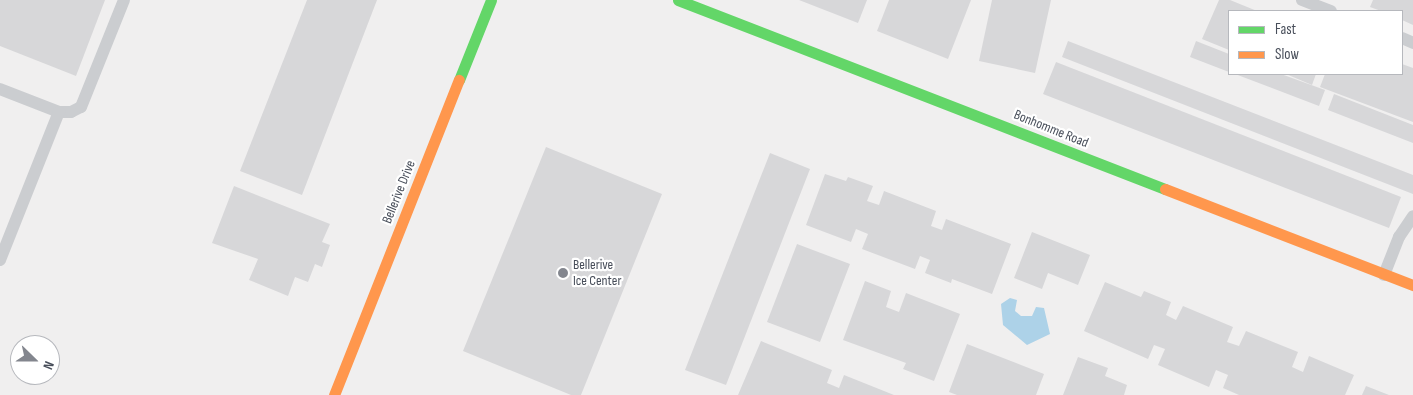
<!DOCTYPE html>
<html>
<head>
<meta charset="utf-8">
<style>
	body { margin:0 }
	#map { position:relative; width:1413px; height:395px; overflow:hidden; background:#f0efef; font-family:"Sofia Sans Condensed",sans-serif }
	div>[style] { position:absolute }
	.water>* { inset:0; background:#add2e8 }
	.building>* { inset:0; background:#d7d7d9 }
	.lane>* { height:12px; margin:-6px; padding:0 6px; transform-origin:6px; border-radius:6px; background:#cbcdd0 }
	.fast>* { height:11px; margin:-5.5px; padding:0 5.5px; transform-origin:5.5px; border-radius:5.5px; background:#63d668 }
	.slow>* { height:11px; margin:-5.5px; padding:0 5.5px; transform-origin:5.5px; border-radius:5.5px; background:#ff974d }
	.dots>* { width:14px; height:14px; translate:-50% -50%; box-sizing:border-box; border:2px solid #fff; border-radius:50% }
	span { translate:-50% -50%; white-space:nowrap; text-align:center; line-height:1.15; -webkit-text-stroke:4.5px #fff; paint-order:stroke }
	.street-label { font-size:14px; color:#484e5a }
	.poi-label { font-size:14px; color:#484e5a }
	.left { translate:0 -50%; text-align:left }
	.legend { position:absolute; left:1228px; top:10px; width:175px; height:65px; box-sizing:border-box; background:#fff; border:1px solid #b6b8bd; margin:0; padding:6px 9px; list-style:none; font-size:15px; color:#484e5a }
	.legend li { display:flex; align-items:center; gap:10px; height:25px }
	.legend b { width:25px; border:1px solid #b6b8bd }
	.north { position:absolute; left:10px; top:335px; width:50px; height:50px; box-sizing:border-box; background:#fff; border:1px solid #b6b8bd; border-radius:50%; rotate:112deg; font-size:14px; font-weight:700; line-height:20px; text-align:center; color:#484e5a }
	.north::after { content:''; display:block; margin:auto; width:18px; height:22px; background:#83868e; clip-path:polygon(50% 0,100% 100%,50% 72%,0 100%) }
</style>
</head>
<body>
<div id="map">
	<div class="water">
		<div style="clip-path:polygon(1010px 298px,1017px 300px,1015px 311px,1021px 316px,1032px 316px,1036px 307px,1044px 308px,1050px 334px,1027px 345px,1003px 325px,1001px 304px)"></div>
	</div>
	<div class="building">
		<div style="clip-path:polygon(0 0,105px 0,76px 76px,0 46px)"></div>
		<div style="clip-path:polygon(307px 0,377px 0,302px 195px,240px 171px)"></div>
		<div style="clip-path:polygon(799px 0,867px 0,858px 23px)"></div>
		<div style="clip-path:polygon(889px 0,971px 0,948px 59px,877px 31px)"></div>
		<div style="clip-path:polygon(992px 0,1051px 0,1035px 73px,979px 61px)"></div>
		<div style="clip-path:polygon(1219px 0,1230px 0,1257px 11px,1229px 11px,1229px 50px,1202px 39px)"></div>
		<div style="clip-path:polygon(1373px 0,1413px 0,1413px 25px,1402px 20px,1402px 11px,1381px 11px,1370px 7px)"></div>
		<div style="clip-path:polygon(1068px 41px,1413px 175px,1413px 194px,1062px 57px)"></div>
		<div style="clip-path:polygon(1196px 41px,1229px 54px,1229px 72px,1190px 57px)"></div>
		<div style="clip-path:polygon(1056px 62px,1401px 197px,1389px 228px,1043px 94px)"></div>
		<div style="clip-path:polygon(1402px 64px,1413px 68px,1413px 122px,1320px 87px,1325px 74px,1402px 74px)"></div>
		<div style="clip-path:polygon(1235px 74px,1281px 74px,1325px 90px,1319px 106px)"></div>
		<div style="clip-path:polygon(1286px 74px,1316px 74px,1312px 85px)"></div>
		<div style="clip-path:polygon(1334px 94px,1413px 125px,1413px 143px,1328px 110px)"></div>
		<div style="clip-path:polygon(546px 147px,662px 194px,581px 395px,571px 395px,463px 351px)"></div>
		<div style="clip-path:polygon(770px 153px,810px 169px,726px 385px,685px 370px)"></div>
		<div style="clip-path:polygon(825px 174px,846px 181px,848px 177px,873px 186px,867px 201px,879px 205px,884px 191px,936px 211px,931px 226px,942px 230px,946px 219px,1011px 244px,992px 294px,952px 279px,951px 283px,925px 273px,930px 260px,920px 256px,915px 269px,862px 249px,868px 234px,856px 229px,851px 242px,806px 225px)"></div>
		<div style="clip-path:polygon(234px 186px,330px 224px,322px 242px,330px 245px,322px 267px,315px 264px,308px 282px,295px 277px,288px 296px,249px 280px,258px 259px,212px 243px)"></div>
		<div style="clip-path:polygon(1032px 232px,1090px 255px,1078px 285px,1048px 273px,1042px 289px,1014px 278px)"></div>
		<div style="clip-path:polygon(797px 244px,850px 264px,820px 342px,767px 322px)"></div>
		<div style="clip-path:polygon(865px 281px,891px 291px,886px 307px,899px 312px,906px 293px,960px 314px,934px 381px,903px 369px,906px 363px,843px 340px)"></div>
		<div style="clip-path:polygon(1105px 282px,1141px 297px,1144px 291px,1171px 302px,1166px 315px,1176px 320px,1183px 306px,1233px 327px,1227px 342px,1239px 346px,1246px 331px,1298px 352px,1292px 367px,1303px 372px,1309px 356px,1354px 375px,1345px 395px,1239px 395px,1223px 388px,1228px 375px,1216px 370px,1209px 387px,1158px 365px,1165px 349px,1154px 345px,1148px 359px,1084px 331px)"></div>
		<div style="clip-path:polygon(761px 341px,832px 370px,827px 383px,839px 388px,844px 375px,894px 395px,738px 395px)"></div>
		<div style="clip-path:polygon(967px 344px,1044px 374px,1036px 395px,957px 395px,949px 392px)"></div>
		<div style="clip-path:polygon(1078px 357px,1108px 368px,1105px 376px,1127px 385px,1124px 395px,1063px 395px)"></div>
		<div style="clip-path:polygon(1366px 386px,1389px 395px,1362px 395px)"></div>
	</div>
	<div class="lane">
		<div style="left:1302px;top:0;width:31px;rotate:21deg"></div>
		<div style="left:1402px;top:38px;width:12px;rotate:24deg"></div>
		<div style="left:0;top:89px;width:63px;rotate:21.3deg"></div>
		<div style="left:59px;top:112px;width:12px"></div>
		<div style="left:71px;top:112px;width:11px;rotate:-27deg"></div>
		<div style="left:81px;top:107px;width:115px;rotate:-68.1deg"></div>
		<div style="left:0;top:260px;width:159px;rotate:-68.3deg"></div>
		<div style="left:1384px;top:275px;width:41px;rotate:-68.5deg"></div>
		<div style="left:1399px;top:237px;width:25px;rotate:-56deg"></div>
	</div>
	<div class="fast">
		<div style="left:678px;top:0;width:522px;rotate:21.21deg"></div>
		<div style="left:459px;top:80px;width:86px;rotate:-68.2deg"></div>
	</div>
	<div class="slow">
		<div style="left:1165px;top:189px;width:266px;rotate:21.2deg"></div>
		<div style="left:334px;top:395px;width:339px;rotate:-68.4deg"></div>
	</div>
	<div class="dots">
		<div style="left:563px;top:273px;background:#83868e"></div>
	</div>
	<div class="street-label">
		<span style="left:1051px;top:129px;rotate:22deg">Bonhomme Road</span>
		<span style="left:399px;top:192px;rotate:-68deg">Bellerive Drive</span>
	</div>
	<div class="poi-label">
		<span class="left" style="left:573px;top:273px">Bellerive<br>Ice Center</span>
	</div>
	<ul class="legend">
	<li><b style="height:6px;background:#63d668"></b>Fast</li>
	<li><b style="height:6px;background:#ff974d"></b>Slow</li>
	</ul>
	<div class="north">N</div>
</div>
</body>
</html>
